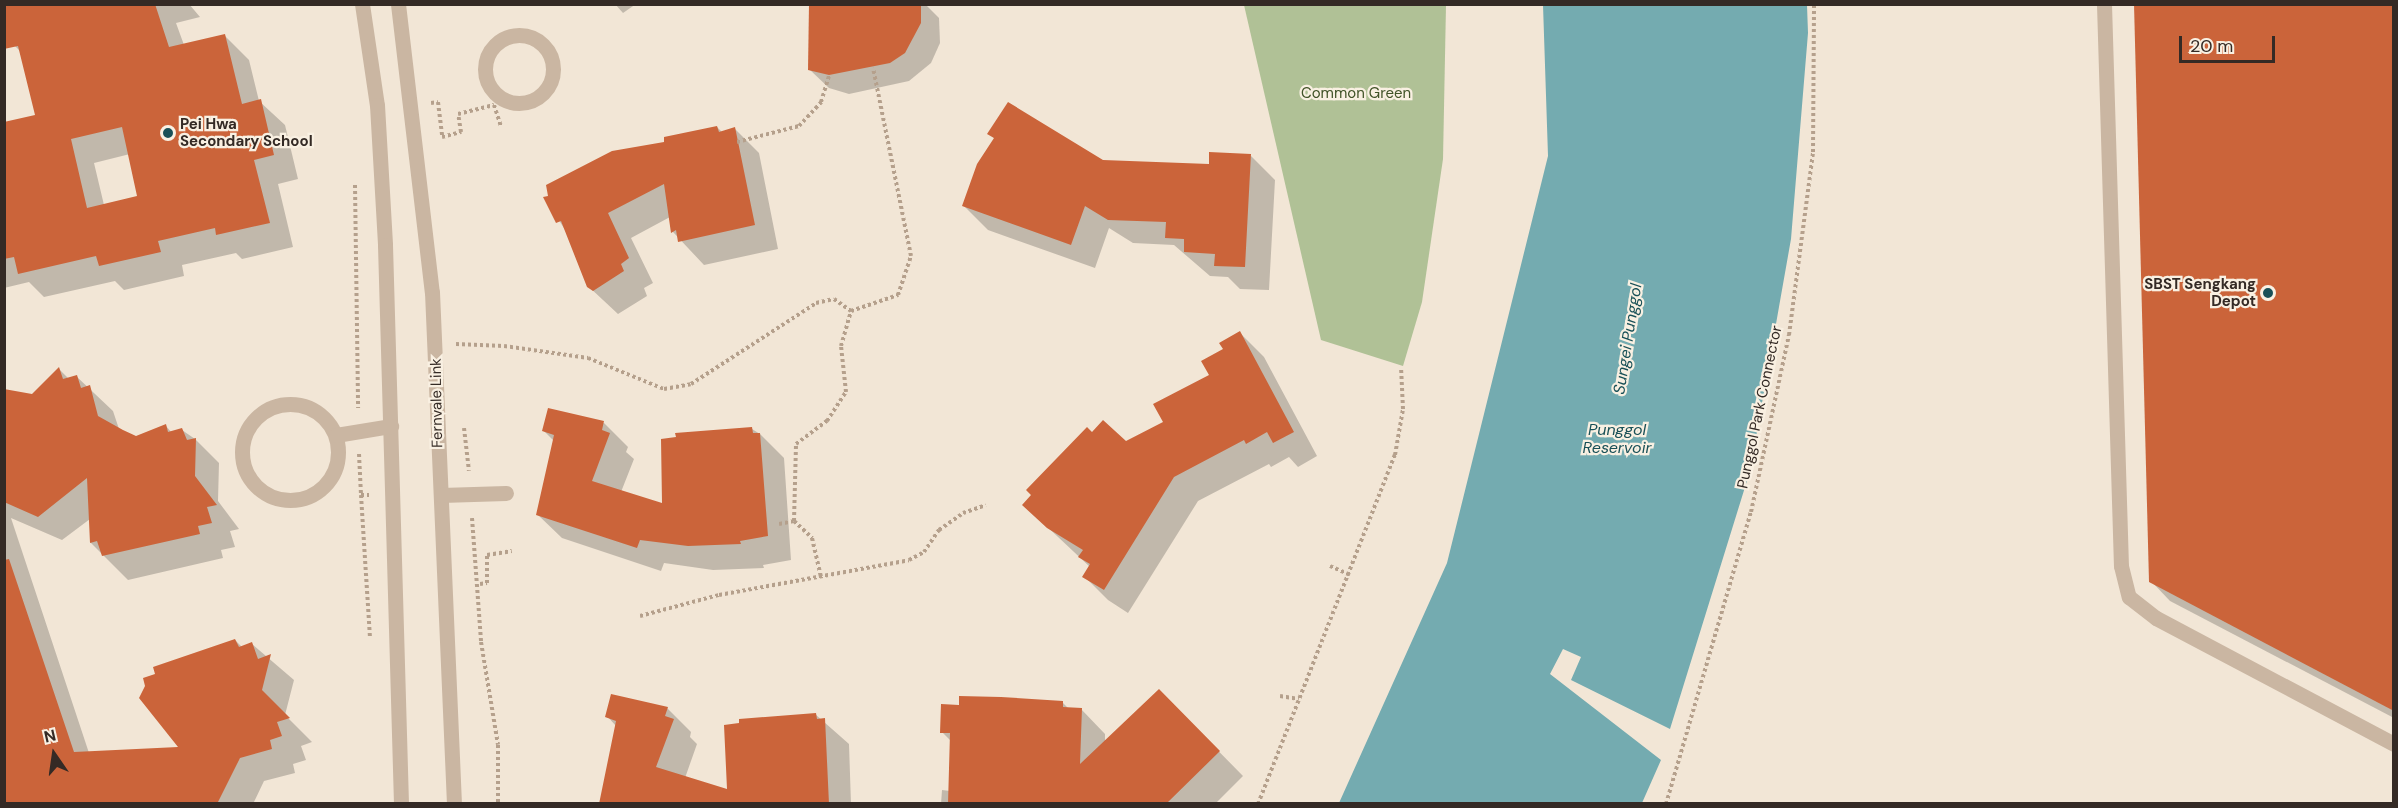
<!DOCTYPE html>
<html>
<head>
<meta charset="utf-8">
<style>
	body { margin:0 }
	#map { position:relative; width:2398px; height:808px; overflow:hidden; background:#f2e6d6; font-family:"DM Sans",sans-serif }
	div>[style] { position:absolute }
	.green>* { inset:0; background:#b0c196 }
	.water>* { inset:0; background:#74abb0 }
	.shadow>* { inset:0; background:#0003 }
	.building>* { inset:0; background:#cb643a }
	.path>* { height:4px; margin-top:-2px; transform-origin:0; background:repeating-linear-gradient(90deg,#b5a08c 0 3px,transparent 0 6px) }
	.minor>* { height:15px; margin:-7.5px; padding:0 7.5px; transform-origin:7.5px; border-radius:7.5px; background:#cab6a2 }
	.minor>.ring { margin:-7.5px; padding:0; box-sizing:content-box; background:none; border:15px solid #cab6a2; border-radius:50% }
	.dots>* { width:16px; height:16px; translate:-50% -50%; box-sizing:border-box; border:3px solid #f9f0e2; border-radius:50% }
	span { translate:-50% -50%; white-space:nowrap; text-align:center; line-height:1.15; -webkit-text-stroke:4.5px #f9f0e2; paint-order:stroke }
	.park-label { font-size:15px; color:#415328 }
	.poi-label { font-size:15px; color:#342a25; font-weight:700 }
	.left { translate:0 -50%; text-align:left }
	.right { translate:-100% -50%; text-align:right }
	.street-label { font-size:15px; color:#342a25 }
	.water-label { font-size:16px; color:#195057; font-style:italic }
	.frame { position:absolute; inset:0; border:6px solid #342a25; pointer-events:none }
	.north { position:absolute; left:24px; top:724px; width:60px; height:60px; -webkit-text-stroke:4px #f9f0e2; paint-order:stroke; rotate:347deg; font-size:16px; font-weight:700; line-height:24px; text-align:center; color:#342a25 }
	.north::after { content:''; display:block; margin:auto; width:21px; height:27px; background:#342a25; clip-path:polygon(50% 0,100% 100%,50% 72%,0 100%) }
	.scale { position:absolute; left:2179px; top:36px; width:96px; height:27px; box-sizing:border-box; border:3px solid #342a25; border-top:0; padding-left:8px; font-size:18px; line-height:21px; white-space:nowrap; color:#342a25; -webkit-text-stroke:4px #f9f0e2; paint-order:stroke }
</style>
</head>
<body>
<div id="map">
	<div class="green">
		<div style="clip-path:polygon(1244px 5px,1446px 5px,1443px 159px,1422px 302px,1403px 366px,1321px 340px)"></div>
	</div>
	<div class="water">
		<div style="clip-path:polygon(1543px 5px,1807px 5px,1808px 33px,1791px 239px,1750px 471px,1670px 729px,1571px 680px,1581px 657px,1563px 649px,1550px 674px,1661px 760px,1642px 803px,1339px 803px,1447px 563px,1548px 156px)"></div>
	</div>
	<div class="shadow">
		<div style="clip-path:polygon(evenodd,5px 4px,189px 4px,200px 17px,176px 23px,184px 45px,225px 36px,249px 60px,259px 101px,285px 125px,298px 179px,278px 184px,293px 247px,242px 259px,236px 253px,182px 265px,184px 276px,124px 290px,115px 281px,44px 297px,29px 282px,4px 288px,4px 124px,36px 116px,22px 53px,15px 46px,5px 4px,130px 154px,139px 197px,104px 205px,94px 163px,130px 154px)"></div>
		<div style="clip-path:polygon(615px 4px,636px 4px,623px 13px)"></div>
		<div style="clip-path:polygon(810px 4px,925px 4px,939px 18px,940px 43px,931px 63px,909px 81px,849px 94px,829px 88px,809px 69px)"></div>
		<div style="clip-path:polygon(2394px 4px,2394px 718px,2170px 601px,2151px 581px)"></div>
		<div style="clip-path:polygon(717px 127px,722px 132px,735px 129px,759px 153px,778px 249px,704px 265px,673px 232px,670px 217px,631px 238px,653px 283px,644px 288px,647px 296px,618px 314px,588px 286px,567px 233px,545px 198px,666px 143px)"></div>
		<div style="clip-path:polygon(989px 133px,1102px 161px,1210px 166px,1251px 156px,1275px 180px,1269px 290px,1240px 289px,1228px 277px,1210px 276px,1174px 245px,1133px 243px,1109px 228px,1095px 268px,988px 230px,964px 206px,995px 139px)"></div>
		<div style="clip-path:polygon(1240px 333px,1264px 357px,1317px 456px,1298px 467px,1289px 457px,1271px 467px,1269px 464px,1198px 501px,1128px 613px,1108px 600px,1084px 576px,1090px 567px,1024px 505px,1092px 434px,1125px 443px,1165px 423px,1211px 375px)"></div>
		<div style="clip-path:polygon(59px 369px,69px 379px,76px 376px,113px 411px,119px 429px,136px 437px,166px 426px,172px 433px,182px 430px,195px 439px,219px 463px,218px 501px,239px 529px,230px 531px,235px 547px,221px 550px,223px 558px,128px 580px,91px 543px,90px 519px,62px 540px,11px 518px,89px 753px,181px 748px,235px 640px,242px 647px,252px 644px,294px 680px,285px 715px,312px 742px,301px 746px,306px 760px,293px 764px,295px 773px,264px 781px,253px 804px,4px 804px,4px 390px,33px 395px)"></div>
		<div style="clip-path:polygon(604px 423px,628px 447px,626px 452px,634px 459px,621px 492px,664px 505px,752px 429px,760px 434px,784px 458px,791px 560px,763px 565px,764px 568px,713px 570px,664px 563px,661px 571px,562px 538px,537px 514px,554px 441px,543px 430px)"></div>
		<div style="clip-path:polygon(1063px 703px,1069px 709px,1081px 709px,1105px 734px,1105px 743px,1183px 715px,1243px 776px,1215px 804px,941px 804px,942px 790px,950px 791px,952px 742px,942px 732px)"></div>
		<div style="clip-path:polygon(667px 708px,691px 732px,690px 737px,697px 744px,685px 778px,729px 791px,815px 714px,849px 744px,851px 804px,605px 804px,616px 726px,607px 716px)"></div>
	</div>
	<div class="building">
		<div style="clip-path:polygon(evenodd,4px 4px,155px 4px,169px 47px,225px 34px,242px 104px,261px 99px,274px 155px,254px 160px,270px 223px,216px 235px,215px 228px,158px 241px,161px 252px,99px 266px,96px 256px,18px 274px,14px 257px,4px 259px,4px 122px,35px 115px,18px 46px,4px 49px,4px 4px,122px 127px,137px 196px,87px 208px,71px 139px,122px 127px)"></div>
		<div style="clip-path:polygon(809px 4px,921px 4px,921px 23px,905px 53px,890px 63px,829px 75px,808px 70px)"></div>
		<div style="clip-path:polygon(2134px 4px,2394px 4px,2394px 711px,2149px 582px)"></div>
		<div style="clip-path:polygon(1008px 102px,1103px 160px,1209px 164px,1209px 152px,1251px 154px,1245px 267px,1214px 266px,1215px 254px,1184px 252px,1184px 239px,1165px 238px,1166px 222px,1108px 220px,1085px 206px,1071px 245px,962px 206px,977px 164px,994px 138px,987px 134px)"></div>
		<div style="clip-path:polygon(717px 126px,719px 132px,735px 127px,755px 225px,678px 242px,676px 230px,671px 233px,664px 184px,608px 213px,629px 258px,621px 264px,624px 271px,593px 291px,587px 287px,561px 221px,556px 223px,543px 197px,548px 196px,546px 185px,612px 151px,664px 142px,664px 137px)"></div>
		<div style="clip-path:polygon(1240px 331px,1294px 432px,1273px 443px,1267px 432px,1246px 444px,1244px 440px,1174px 477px,1104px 590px,1082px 577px,1090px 564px,1078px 557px,1083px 550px,1047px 528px,1022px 505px,1031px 495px,1026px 490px,1087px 427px,1092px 432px,1103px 420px,1126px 441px,1163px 422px,1153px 404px,1209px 375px,1201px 361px,1223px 349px,1219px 343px)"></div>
		<div style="clip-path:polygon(59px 367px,63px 379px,77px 375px,81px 388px,90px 385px,98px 416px,123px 430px,136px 436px,166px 424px,168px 432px,182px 428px,187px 440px,196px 438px,195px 476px,217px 505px,207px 507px,212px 523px,198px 526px,200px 534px,102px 556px,97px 541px,90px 543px,87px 478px,38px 517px,4px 502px,4px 389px,32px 394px)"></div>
		<div style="clip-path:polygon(548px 408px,604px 421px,602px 430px,610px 433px,592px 481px,662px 503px,661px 439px,676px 437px,675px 433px,752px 427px,753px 433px,760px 433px,768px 536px,740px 541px,741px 544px,688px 546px,640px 540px,637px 548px,536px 515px,554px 435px,542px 431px)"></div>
		<div style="clip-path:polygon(9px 559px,74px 752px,178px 747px,139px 698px,145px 686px,143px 678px,155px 674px,153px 667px,235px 639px,239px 647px,252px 642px,258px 659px,271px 654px,262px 690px,290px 718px,277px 722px,282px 736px,270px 740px,272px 749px,240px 758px,217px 804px,4px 804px,4px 560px)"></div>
		<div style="clip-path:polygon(1159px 689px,1220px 751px,1166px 804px,948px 804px,950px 733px,940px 733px,941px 704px,959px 705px,959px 696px,1001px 697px,1063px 701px,1063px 707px,1082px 708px,1080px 764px)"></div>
		<div style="clip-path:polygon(611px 694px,668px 707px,665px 716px,674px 719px,656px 767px,727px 789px,724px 725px,739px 723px,739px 719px,816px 713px,817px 719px,825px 718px,829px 804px,599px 804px,616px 721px,605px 717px)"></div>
	</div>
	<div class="path">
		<div style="left:431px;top:103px;width:7px;rotate:-8deg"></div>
		<div style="left:438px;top:102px;width:35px;rotate:83deg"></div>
		<div style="left:442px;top:137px;width:20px;rotate:-15deg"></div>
		<div style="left:461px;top:132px;width:18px;rotate:-99deg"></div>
		<div style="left:458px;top:114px;width:37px;rotate:-14deg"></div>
		<div style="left:494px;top:105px;width:22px;rotate:72deg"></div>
		<div style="left:737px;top:142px;width:64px;rotate:-14.5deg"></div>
		<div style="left:799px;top:126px;width:33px;rotate:-47deg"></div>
		<div style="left:821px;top:102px;width:28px;rotate:-73deg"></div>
		<div style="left:355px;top:185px;width:223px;rotate:89.2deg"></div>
		<div style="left:456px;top:344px;width:48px;rotate:2.4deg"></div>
		<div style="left:504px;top:346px;width:85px;rotate:8.1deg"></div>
		<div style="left:588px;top:358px;width:82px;rotate:22.2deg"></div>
		<div style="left:664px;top:389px;width:27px;rotate:-10deg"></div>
		<div style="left:691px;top:384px;width:149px;rotate:-32.9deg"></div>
		<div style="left:816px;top:303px;width:18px;rotate:-13deg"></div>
		<div style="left:834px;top:299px;width:21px;rotate:35deg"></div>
		<div style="left:464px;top:428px;width:43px;rotate:83.4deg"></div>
		<div style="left:359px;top:454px;width:41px;rotate:87.2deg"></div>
		<div style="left:361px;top:495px;width:8px"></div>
		<div style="left:361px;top:495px;width:143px;rotate:86.4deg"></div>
		<div style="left:472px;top:518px;width:124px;rotate:85.8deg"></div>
		<div style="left:481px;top:642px;width:104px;rotate:80.6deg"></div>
		<div style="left:498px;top:745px;width:59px;rotate:90deg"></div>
		<div style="left:794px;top:521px;width:77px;rotate:-88.5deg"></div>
		<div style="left:796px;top:444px;width:39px;rotate:-37deg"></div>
		<div style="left:827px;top:421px;width:35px;rotate:-57deg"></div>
		<div style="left:846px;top:392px;width:46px;rotate:-96.2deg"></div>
		<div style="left:841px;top:346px;width:36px;rotate:-74deg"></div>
		<div style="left:851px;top:311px;width:50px;rotate:-18.8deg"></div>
		<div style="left:898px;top:295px;width:41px;rotate:-71.6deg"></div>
		<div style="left:911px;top:256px;width:192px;rotate:-101.4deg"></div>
		<div style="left:779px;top:524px;width:15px;rotate:-11deg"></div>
		<div style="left:794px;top:521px;width:25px;rotate:43deg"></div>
		<div style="left:812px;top:538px;width:40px;rotate:77deg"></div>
		<div style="left:1330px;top:566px;width:22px;rotate:24deg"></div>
		<div style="left:480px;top:584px;width:7px;rotate:-8deg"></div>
		<div style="left:487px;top:583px;width:28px;rotate:-90deg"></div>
		<div style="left:487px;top:555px;width:25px;rotate:-9deg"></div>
		<div style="left:640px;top:616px;width:82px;rotate:-14.9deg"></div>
		<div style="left:719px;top:595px;width:193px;rotate:-10.4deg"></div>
		<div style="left:909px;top:560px;width:17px;rotate:-28deg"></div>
		<div style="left:924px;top:552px;width:27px;rotate:-56deg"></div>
		<div style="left:939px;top:530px;width:29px;rotate:-35deg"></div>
		<div style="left:963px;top:513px;width:24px;rotate:-19deg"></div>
		<div style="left:1280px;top:696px;width:19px;rotate:9deg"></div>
		<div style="left:1258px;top:804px;width:375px;rotate:-68.6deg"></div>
		<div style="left:1395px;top:455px;width:47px;rotate:-80.1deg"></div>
		<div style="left:1403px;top:409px;width:42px;rotate:-92.7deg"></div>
		<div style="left:1666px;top:804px;width:304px;rotate:-73.8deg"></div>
		<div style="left:1751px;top:512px;width:181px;rotate:-77.9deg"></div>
		<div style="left:1789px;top:335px;width:185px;rotate:-82.5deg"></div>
		<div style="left:1813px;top:152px;width:148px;rotate:-89.6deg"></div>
	</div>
	<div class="minor">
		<div style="left:362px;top:4px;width:102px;rotate:81.6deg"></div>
		<div style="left:377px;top:105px;width:140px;rotate:86.7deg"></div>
		<div style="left:385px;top:245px;width:559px;rotate:88.36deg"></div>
		<div style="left:398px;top:4px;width:290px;rotate:83.3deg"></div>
		<div style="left:432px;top:292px;width:512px;rotate:87.54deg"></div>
		<div style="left:2104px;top:4px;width:562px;rotate:88.27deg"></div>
		<div style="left:2121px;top:566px;width:32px;rotate:76deg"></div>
		<div style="left:2129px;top:597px;width:34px;rotate:38deg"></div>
		<div style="left:2156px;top:618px;width:269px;rotate:27.9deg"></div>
		<div class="ring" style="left:485px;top:35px;width:53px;height:53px"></div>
		<div class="ring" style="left:242px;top:404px;width:81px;height:81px"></div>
		<div style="left:336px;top:435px;width:56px;rotate:-9.3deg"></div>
		<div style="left:441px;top:495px;width:65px;rotate:-1.8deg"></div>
	</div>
	<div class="dots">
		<div style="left:168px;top:133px;background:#195057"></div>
		<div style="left:2268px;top:293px;background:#195057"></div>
	</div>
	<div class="park-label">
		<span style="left:1356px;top:94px">Common Green</span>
	</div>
	<div class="poi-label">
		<span class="left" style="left:180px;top:133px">Pei Hwa<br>Secondary School</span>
		<span class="right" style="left:2256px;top:293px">SBST Sengkang<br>Depot</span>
	</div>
	<div class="street-label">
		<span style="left:437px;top:403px;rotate:-91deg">Fernvale Link</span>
		<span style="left:1760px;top:407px;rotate:-78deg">Punggol Park Connector</span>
	</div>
	<div class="water-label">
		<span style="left:1628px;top:339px;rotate:-81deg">Sungei Punggol</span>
		<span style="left:1617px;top:439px">Punggol<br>Reservoir</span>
	</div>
	<div class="frame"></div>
	<div class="north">N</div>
	<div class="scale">20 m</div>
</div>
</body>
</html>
